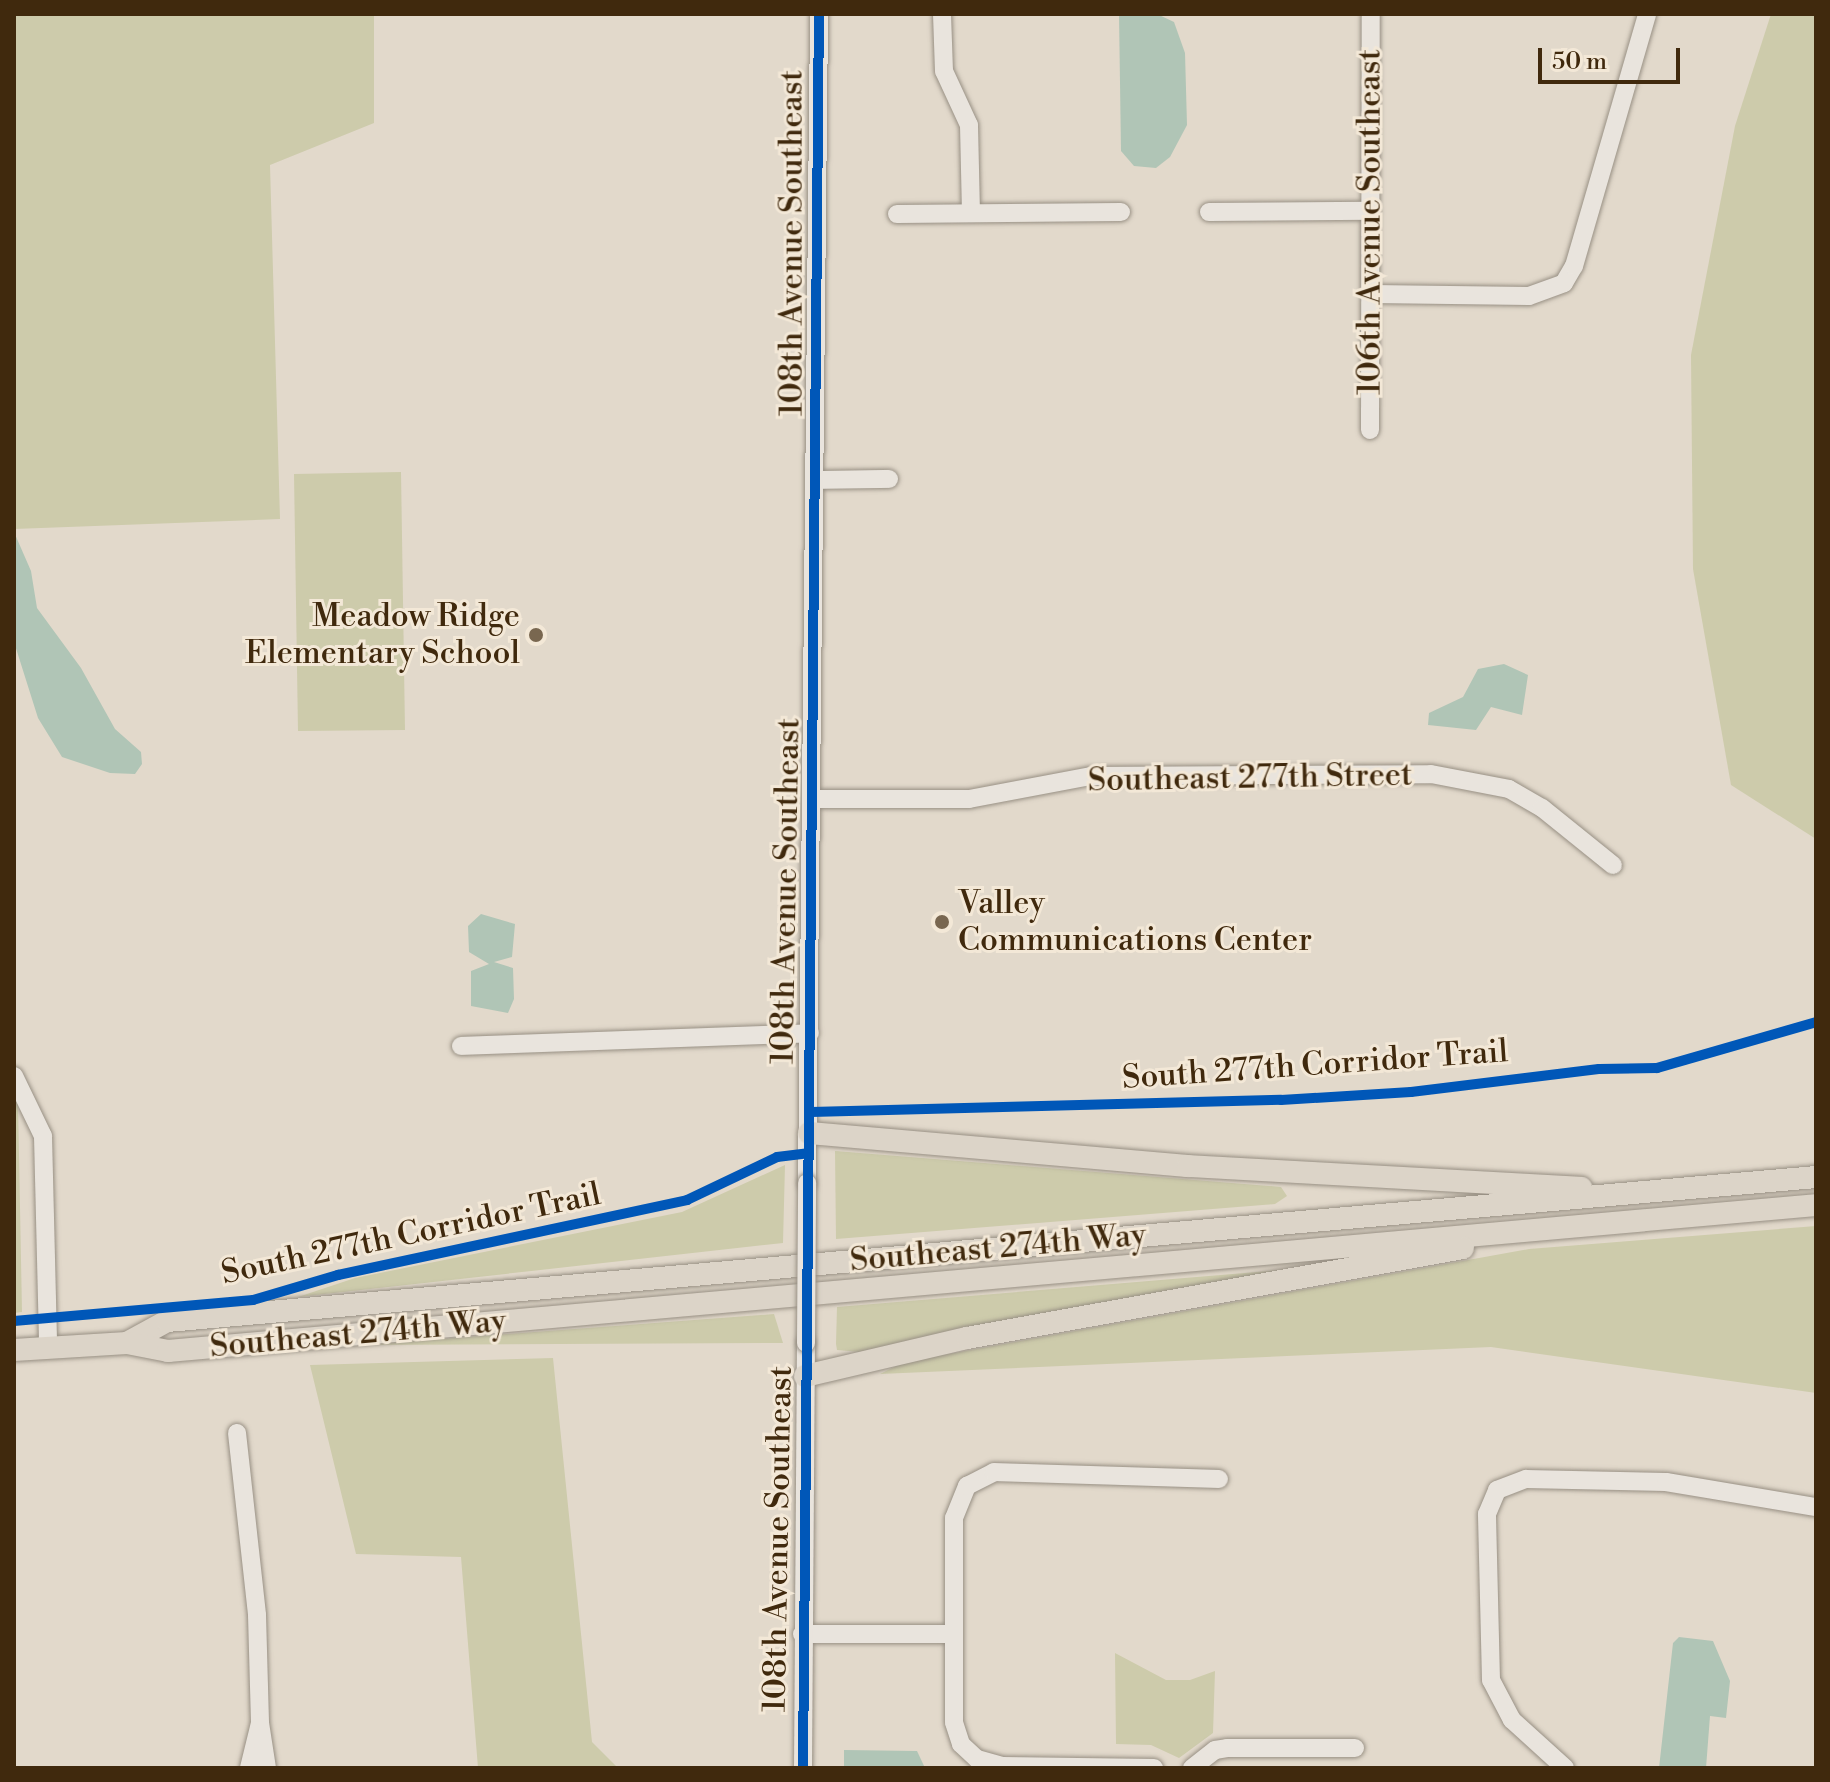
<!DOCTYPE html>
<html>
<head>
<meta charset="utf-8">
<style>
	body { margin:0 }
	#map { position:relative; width:1830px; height:1782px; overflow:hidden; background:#e2d9cb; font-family:"Libre Bodoni",serif }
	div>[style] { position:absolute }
	.green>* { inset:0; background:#cdcbab }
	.water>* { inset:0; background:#b0c5b6 }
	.roads { filter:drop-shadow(0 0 2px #989084) drop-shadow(0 0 2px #989084) }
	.minor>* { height:18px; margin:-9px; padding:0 9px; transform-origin:9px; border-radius:9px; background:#e9e4dd }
	.major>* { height:22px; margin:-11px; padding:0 11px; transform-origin:11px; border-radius:11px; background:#dcd4c8 }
	.bridges { filter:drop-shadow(0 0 2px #989084) drop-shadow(0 0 2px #989084) }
	.minor-bridge>* { height:18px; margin:-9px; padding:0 9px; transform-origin:9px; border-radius:9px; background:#e9e4dd }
	.cycleway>* { height:10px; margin:-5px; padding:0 5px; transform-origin:5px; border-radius:5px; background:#0057b8 }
	.dots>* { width:22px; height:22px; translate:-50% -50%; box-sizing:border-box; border:4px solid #f3e8d7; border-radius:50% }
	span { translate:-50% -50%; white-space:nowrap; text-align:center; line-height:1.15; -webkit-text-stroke:6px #f3e8d7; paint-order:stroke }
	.street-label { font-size:32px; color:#40290d }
	.poi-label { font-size:32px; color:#40290d }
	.right { translate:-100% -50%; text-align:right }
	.left { translate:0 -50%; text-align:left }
	.frame { position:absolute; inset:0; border:16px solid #40290d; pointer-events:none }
	.scale { position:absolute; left:1538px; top:48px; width:142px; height:36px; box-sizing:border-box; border:4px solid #40290d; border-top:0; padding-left:10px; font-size:24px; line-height:28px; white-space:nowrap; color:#40290d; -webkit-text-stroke:6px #f3e8d7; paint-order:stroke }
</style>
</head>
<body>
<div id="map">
	<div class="green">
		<div style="clip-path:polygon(14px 14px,374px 14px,374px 123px,270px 165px,280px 519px,14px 529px)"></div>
		<div style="clip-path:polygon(1771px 14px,1816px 14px,1816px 839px,1731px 785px,1693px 569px,1691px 355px,1735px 126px)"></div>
		<div style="clip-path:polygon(401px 472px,405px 730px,298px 731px,294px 474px)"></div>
		<div style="clip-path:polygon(14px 1102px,18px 1102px,22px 1312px,14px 1313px)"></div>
		<div style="clip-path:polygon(835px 1151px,1281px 1187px,1287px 1196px,1275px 1204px,836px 1239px)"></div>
		<div style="clip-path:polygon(785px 1165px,783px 1243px,298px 1297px,355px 1278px,682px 1212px)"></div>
		<div style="clip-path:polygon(1816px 1226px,1816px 1393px,1491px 1347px,880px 1374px,904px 1362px,1529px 1249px)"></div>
		<div style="clip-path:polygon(1280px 1270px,860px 1352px,837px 1350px,836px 1344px,837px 1307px)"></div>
		<div style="clip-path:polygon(774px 1314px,783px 1343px,361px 1345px)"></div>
		<div style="clip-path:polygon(553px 1358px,592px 1742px,618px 1768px,478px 1768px,461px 1557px,356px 1554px,310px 1365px)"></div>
		<div style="clip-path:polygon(1115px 1653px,1166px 1680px,1190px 1680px,1215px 1671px,1213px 1733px,1179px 1758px,1151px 1745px,1116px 1744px)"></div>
	</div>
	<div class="water">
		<div style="clip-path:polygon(1119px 14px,1157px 14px,1174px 22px,1185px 53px,1187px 125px,1170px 157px,1156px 168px,1134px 166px,1121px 151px)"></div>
		<div style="clip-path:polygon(14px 532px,31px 571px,37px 608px,81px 668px,115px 729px,141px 752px,142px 764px,135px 774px,110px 773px,62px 757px,38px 718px,14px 642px)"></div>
		<div style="clip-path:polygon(1504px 664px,1528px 675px,1522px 715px,1491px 707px,1476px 730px,1428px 725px,1429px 713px,1463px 697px,1478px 669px)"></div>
		<div style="clip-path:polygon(481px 914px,515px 924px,512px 957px,494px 962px,513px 968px,514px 999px,508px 1013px,471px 1006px,471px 971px,489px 964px,469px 952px,468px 926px)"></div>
		<div style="clip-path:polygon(1679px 1637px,1713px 1641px,1730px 1681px,1726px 1718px,1710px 1716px,1706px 1768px,1659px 1768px,1673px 1643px)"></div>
		<div style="clip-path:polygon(844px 1750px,917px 1751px,925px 1768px,844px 1768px)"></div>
	</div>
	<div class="roads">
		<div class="minor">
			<div style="left:942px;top:14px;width:57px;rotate:88deg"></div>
			<div style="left:944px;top:71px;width:60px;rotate:65.2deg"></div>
			<div style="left:969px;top:125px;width:88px;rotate:88.7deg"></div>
			<div style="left:1209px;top:212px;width:162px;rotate:-0.4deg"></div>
			<div style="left:897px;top:214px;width:224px;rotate:-0.5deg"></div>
			<div style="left:1372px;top:294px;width:157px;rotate:0.7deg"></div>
			<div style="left:1529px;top:296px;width:37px;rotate:-20deg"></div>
			<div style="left:1564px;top:283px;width:20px;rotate:-60deg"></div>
			<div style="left:1574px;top:266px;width:262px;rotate:-73.8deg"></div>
			<div style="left:1370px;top:430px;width:416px;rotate:-89.9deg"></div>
			<div style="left:816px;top:480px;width:73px;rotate:-0.8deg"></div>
			<div style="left:814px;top:799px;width:155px"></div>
			<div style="left:969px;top:799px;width:124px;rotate:-10.7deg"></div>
			<div style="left:1091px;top:776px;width:340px;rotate:-0.3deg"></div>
			<div style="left:1431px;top:774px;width:79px;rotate:10.9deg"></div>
			<div style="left:1509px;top:789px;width:38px;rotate:30deg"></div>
			<div style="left:1542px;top:808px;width:91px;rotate:38.8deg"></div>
			<div style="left:461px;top:1046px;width:349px;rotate:-2.1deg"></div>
			<div style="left:14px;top:1076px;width:67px;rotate:64.2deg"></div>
			<div style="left:43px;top:1136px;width:211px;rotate:88.6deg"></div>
			<div style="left:807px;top:1183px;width:1169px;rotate:-89.41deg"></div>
			<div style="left:237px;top:1433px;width:183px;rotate:83.7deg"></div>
			<div style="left:257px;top:1615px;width:108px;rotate:88.4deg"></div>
			<div style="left:802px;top:1634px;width:152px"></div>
			<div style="left:249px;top:1768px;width:46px;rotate:-76.3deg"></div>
			<div style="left:260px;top:1723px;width:46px;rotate:81.2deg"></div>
			<div style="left:803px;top:1768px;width:425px;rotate:-89.6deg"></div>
			<div style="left:1154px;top:1768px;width:152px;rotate:-179.2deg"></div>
			<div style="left:1002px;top:1766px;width:26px;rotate:-164deg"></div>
			<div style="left:977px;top:1759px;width:22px;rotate:-137deg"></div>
			<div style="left:961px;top:1744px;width:23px;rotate:-108deg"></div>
			<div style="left:954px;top:1722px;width:204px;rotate:-90deg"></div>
			<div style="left:954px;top:1518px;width:35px;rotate:-68deg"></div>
			<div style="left:967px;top:1486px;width:30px;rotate:-27deg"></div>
			<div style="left:994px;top:1472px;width:225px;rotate:1.8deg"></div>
			<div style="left:1192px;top:1768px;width:29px;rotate:-38deg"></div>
			<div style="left:1215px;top:1750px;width:12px;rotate:-9deg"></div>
			<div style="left:1227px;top:1748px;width:128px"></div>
			<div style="left:1565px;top:1768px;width:72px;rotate:-137.8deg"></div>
			<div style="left:1512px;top:1720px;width:45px;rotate:-117.7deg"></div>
			<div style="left:1491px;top:1680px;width:166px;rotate:-91.4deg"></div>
			<div style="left:1487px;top:1514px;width:26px;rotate:-67deg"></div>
			<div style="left:1497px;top:1490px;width:31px;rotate:-21deg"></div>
			<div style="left:1526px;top:1479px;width:140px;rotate:1.2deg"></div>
			<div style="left:1666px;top:1482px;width:152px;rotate:9.5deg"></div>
		</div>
		<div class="major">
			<div style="left:809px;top:1133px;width:380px;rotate:5deg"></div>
			<div style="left:1188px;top:1166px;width:394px;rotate:3.2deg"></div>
			<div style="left:127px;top:1343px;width:46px;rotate:-28.8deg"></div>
			<div style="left:167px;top:1321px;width:1655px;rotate:-4.99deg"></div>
			<div style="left:14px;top:1350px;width:113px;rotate:-3.5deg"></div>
			<div style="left:127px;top:1343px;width:42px;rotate:11deg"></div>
			<div style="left:168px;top:1351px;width:1654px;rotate:-5.06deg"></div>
			<div style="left:805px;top:1376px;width:166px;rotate:-13.2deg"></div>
			<div style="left:967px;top:1338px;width:504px;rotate:-10.28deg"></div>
		</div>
	</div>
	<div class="bridges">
		<div class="minor-bridge">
			<div style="left:806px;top:1343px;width:160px;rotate:-89.6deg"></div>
		</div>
	</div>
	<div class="cycleway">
		<div style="left:811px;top:1112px;width:470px;rotate:-1.5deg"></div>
		<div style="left:1281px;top:1100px;width:130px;rotate:-3.5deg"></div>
		<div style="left:1411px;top:1092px;width:189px;rotate:-7deg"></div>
		<div style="left:1599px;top:1069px;width:58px;rotate:-1deg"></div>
		<div style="left:1657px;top:1068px;width:166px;rotate:-16.1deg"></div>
		<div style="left:14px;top:1321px;width:240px;rotate:-5deg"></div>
		<div style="left:253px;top:1300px;width:89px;rotate:-16.4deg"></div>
		<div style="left:338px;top:1275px;width:357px;rotate:-12.1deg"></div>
		<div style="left:687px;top:1200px;width:100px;rotate:-25.5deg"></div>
		<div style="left:777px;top:1157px;width:31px;rotate:-7deg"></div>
		<div style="left:803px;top:1768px;width:1754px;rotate:-89.48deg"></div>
	</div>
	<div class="dots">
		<div style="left:536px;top:635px;background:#796750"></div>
		<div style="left:942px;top:922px;background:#796750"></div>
	</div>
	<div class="street-label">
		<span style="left:1370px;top:222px;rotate:-90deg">106th Avenue Southeast</span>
		<span style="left:792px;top:243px;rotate:-90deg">108th Avenue Southeast</span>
		<span style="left:1250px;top:778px;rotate:-1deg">Southeast 277th Street</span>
		<span style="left:786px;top:891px;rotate:-89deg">108th Avenue Southeast</span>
		<span style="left:1315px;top:1065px;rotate:-4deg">South 277th Corridor Trail</span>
		<span style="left:411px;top:1234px;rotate:-12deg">South 277th Corridor Trail</span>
		<span style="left:998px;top:1248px;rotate:-5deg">Southeast 274th Way</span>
		<span style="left:358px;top:1334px;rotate:-5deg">Southeast 274th Way</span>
		<span style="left:778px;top:1539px;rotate:-89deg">108th Avenue Southeast</span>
	</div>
	<div class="poi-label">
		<span class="right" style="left:520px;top:635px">Meadow Ridge<br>Elementary School</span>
		<span class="left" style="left:958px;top:922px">Valley<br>Communications Center</span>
	</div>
	<div class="frame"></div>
	<div class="scale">50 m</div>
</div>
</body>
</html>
